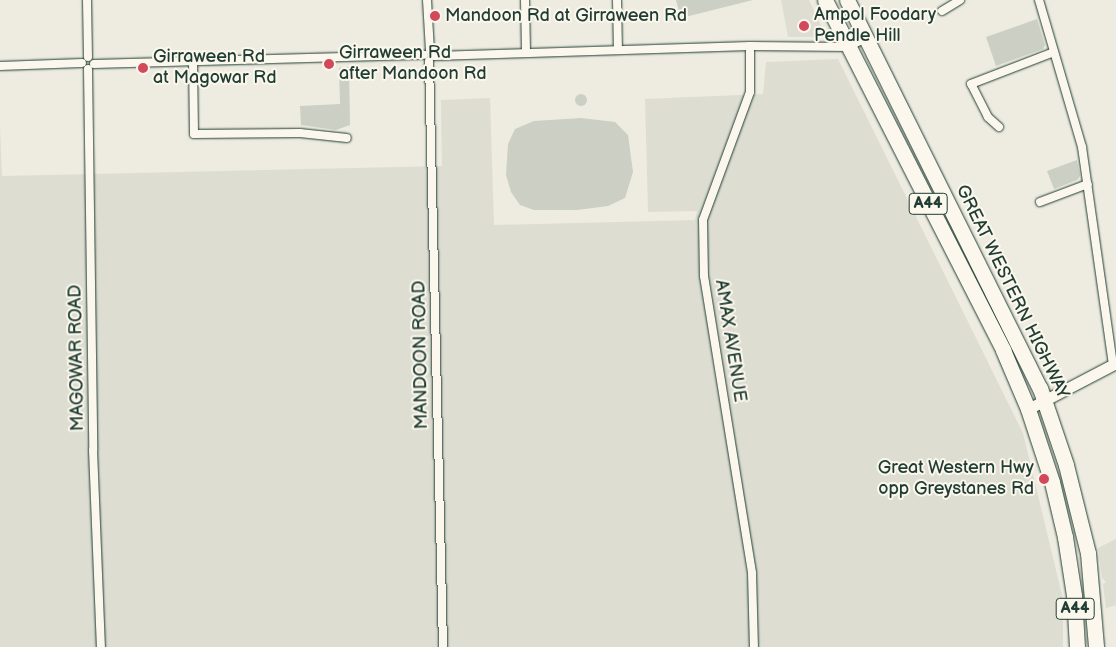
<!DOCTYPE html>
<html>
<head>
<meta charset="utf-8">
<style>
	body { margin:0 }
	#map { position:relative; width:1116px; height:647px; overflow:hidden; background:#eeece1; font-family:"Balsamiq Sans",sans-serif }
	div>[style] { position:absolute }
	.built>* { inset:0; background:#ddddd2 }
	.green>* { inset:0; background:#cbcfc4 }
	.round { border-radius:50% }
	.roads { filter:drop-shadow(0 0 1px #1f3d34) drop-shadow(0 0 1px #1f3d34) }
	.street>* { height:8px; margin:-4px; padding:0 4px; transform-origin:4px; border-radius:4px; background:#fbf7ec }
	.secondary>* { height:11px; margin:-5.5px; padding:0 5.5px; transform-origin:5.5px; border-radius:5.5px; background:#fbf7ec }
	.highway>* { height:15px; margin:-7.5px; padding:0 7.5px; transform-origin:7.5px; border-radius:7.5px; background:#fbf7ec }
	.dots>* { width:14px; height:14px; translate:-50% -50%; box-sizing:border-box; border:2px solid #fbf7ec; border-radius:50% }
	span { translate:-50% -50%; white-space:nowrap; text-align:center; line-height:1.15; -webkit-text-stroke:4px #fbf7ec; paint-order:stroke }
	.shield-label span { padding:1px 4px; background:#fbf7ec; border:1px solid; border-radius:4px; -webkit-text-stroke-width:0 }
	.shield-label { font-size:16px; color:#1f3d34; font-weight:700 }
	.poi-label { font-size:18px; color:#1f3d34 }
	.left { translate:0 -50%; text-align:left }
	.right { translate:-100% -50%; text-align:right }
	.street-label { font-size:18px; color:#1f3d34 }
</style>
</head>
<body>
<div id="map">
	<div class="built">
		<div style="clip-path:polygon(781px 0,809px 0,825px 34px,823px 37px,788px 37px)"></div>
		<div style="clip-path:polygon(838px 59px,1023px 433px,1063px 599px,1063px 647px,0 647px,0 126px,2px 176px,442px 166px,441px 100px,490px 98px,494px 225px,695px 220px,697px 211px,648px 212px,645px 99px,763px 94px,766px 62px)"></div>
		<div style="clip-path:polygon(1116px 539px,1116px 605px,1106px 608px,1103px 584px,1106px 582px,1102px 578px,1098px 548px)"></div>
	</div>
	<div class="green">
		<div style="clip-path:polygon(676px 0,753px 0,681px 18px)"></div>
		<div style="clip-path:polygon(1037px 19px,1045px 45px,1043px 49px,996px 66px,986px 37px)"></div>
		<div style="clip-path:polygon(349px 67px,350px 125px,336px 130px,301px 125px,300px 106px,340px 104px,339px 68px)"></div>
		<div class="round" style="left:575px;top:94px;width:12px;height:12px"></div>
		<div style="clip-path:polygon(581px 118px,615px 122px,628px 135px,633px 172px,625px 198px,608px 206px,577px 210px,534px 210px,520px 205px,511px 192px,506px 175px,508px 144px,515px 129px,534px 121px)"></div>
		<div style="clip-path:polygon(1077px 160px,1080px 176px,1077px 180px,1054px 189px,1047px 171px)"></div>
	</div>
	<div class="roads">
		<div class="street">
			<div style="left:87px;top:0;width:57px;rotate:89deg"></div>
			<div style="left:427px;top:0;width:50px;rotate:86.6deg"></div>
			<div style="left:525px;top:0;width:53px;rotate:88.9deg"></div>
			<div style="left:617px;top:0;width:50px;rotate:88.9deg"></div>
			<div style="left:1039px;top:0;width:153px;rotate:73.7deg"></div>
			<div style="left:1082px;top:147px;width:219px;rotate:81.9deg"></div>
			<div style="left:942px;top:11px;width:21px;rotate:-31deg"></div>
			<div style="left:750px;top:46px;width:46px;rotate:90deg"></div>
			<div style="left:750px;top:92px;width:136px;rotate:110.2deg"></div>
			<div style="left:703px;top:220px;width:56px;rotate:89deg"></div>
			<div style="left:704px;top:276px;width:301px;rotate:80.8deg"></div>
			<div style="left:752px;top:573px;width:74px;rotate:88.5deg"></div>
			<div style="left:435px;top:56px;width:315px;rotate:-1.8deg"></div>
			<div style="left:750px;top:46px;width:98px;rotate:0.6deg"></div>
			<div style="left:848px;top:47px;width:20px;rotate:-27deg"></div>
			<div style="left:193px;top:61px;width:73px;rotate:89.2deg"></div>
			<div style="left:194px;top:134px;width:106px;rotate:-0.5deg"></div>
			<div style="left:300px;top:133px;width:47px;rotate:6.1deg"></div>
			<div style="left:429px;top:61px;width:586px;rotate:88.63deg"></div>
			<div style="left:94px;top:64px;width:330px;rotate:-1.6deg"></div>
			<div style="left:0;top:66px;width:82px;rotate:-2.1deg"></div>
			<div style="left:88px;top:69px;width:381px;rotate:89.2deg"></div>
			<div style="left:93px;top:450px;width:197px;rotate:87.7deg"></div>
			<div style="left:999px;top:127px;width:15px;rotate:-138deg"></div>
			<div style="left:988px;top:117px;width:37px;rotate:-117deg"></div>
			<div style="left:971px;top:84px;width:89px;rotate:-21.1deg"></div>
			<div style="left:1040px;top:202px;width:51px;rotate:-20.6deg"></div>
		</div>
		<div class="secondary">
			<div style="left:1028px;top:409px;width:99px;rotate:-27.6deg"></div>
		</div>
		<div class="highway">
			<div style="left:825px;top:0;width:393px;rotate:63deg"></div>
			<div style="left:1003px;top:350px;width:64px;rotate:67deg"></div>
			<div style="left:1028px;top:409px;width:77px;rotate:71.8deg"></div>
			<div style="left:1052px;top:482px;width:57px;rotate:76.7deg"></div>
			<div style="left:1065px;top:537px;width:59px;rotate:81.2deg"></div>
			<div style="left:1074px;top:595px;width:52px;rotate:86.7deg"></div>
			<div style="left:847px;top:0;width:433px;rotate:63.6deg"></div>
			<div style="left:1040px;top:388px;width:81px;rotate:71.3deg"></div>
			<div style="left:1066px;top:465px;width:91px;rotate:76deg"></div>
			<div style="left:1088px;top:553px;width:94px;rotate:85.1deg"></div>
		</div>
	</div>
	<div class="dots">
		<div style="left:435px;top:16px;background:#d1495b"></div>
		<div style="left:804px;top:26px;background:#d1495b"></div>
		<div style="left:329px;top:64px;background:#d1495b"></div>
		<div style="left:143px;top:68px;background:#d1495b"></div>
		<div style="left:1044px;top:479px;background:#d1495b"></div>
	</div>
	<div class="shield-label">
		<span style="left:928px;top:204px">A44</span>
		<span style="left:1075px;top:609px">A44</span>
	</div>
	<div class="poi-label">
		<span class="left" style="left:445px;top:16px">Mandoon Rd at Girraween Rd</span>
		<span class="left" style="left:814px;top:26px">Ampol Foodary<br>Pendle Hill</span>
		<span class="left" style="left:339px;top:64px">Girraween Rd<br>after Mandoon Rd</span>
		<span class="left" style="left:153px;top:68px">Girraween Rd<br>at Magowar Rd</span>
		<span class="right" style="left:1034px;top:479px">Great Western Hwy<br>opp Greystanes Rd</span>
	</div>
	<div class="street-label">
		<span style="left:1012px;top:292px;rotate:64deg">GREAT WESTERN HIGHWAY</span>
		<span style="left:730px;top:341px;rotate:81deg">AMAX AVENUE</span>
		<span style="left:421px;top:355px;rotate:-91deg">MANDOON ROAD</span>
		<span style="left:77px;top:358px;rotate:-91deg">MAGOWAR ROAD</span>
	</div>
</div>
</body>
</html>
